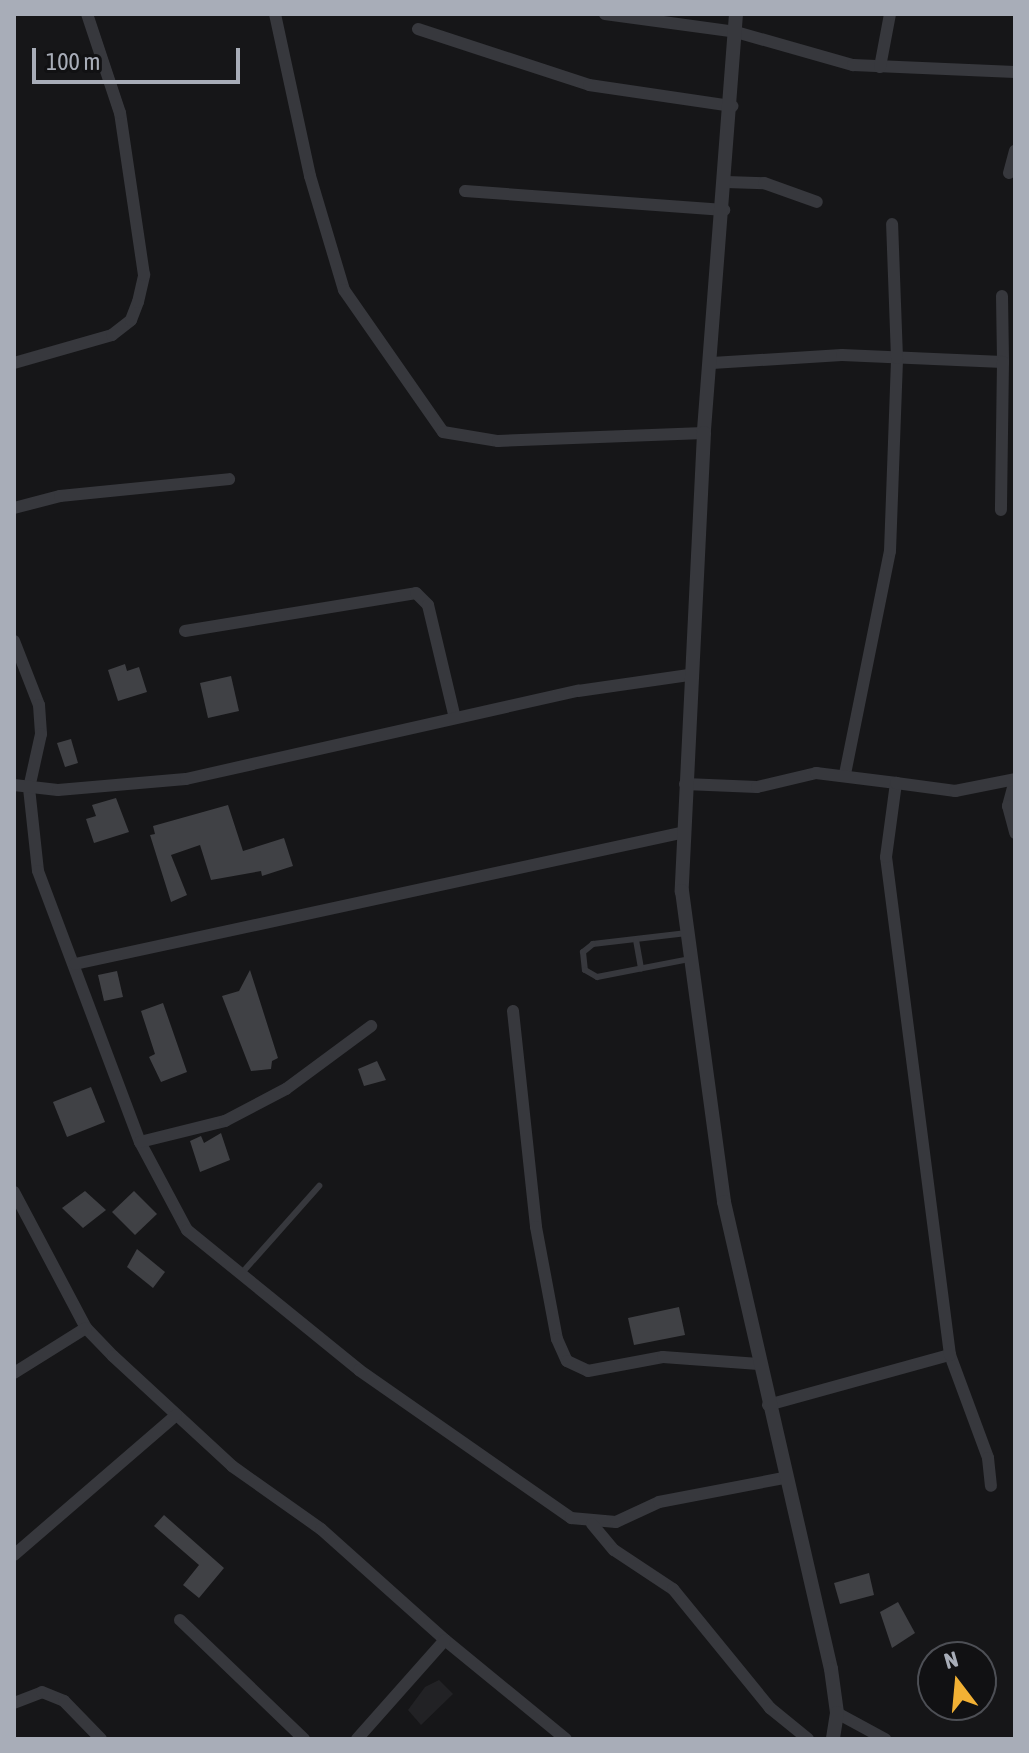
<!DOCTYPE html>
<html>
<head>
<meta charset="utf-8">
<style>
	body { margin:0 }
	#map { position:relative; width:1029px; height:1753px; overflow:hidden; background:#161618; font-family:"Asap Condensed",sans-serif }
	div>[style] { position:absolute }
	.built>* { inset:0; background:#222225 }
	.building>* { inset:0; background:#404145 }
	.service>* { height:6px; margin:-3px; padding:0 3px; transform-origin:3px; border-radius:3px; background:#37383d }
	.minor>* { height:12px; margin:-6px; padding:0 6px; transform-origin:6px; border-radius:6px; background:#37383d }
	.tertiary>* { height:14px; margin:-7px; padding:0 7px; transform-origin:7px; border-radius:7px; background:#37383d }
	span { translate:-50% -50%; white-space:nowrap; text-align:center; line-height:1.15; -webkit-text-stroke:8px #111113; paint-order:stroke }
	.frame { position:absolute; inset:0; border:16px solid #a8adb8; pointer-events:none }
	.north { position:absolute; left:917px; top:1641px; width:80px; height:80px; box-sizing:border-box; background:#111113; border:2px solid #4d4f55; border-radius:50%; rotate:344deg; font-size:22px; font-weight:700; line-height:32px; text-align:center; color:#a8adb8 }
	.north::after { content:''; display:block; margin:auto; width:28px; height:36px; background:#f2b134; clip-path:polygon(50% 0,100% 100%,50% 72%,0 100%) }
	.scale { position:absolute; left:32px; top:48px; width:208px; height:36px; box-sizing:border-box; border:4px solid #a8adb8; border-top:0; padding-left:10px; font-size:24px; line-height:28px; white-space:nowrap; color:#a8adb8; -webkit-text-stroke:6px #111113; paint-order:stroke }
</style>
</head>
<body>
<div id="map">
	<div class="built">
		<div style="clip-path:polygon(439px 1680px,453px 1694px,421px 1725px,408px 1710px,425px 1687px)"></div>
	</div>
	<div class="building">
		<div style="clip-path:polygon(125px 664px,127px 671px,139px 667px,147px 692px,118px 701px,108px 670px)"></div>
		<div style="clip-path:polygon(231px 676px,239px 711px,208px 718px,200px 683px)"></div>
		<div style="clip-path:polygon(71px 739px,78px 763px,65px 767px,57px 743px)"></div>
		<div style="clip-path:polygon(116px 798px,129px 832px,94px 843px,86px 819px,96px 816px,92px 805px)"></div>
		<div style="clip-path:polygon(228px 805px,243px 851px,284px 838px,293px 866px,262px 876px,261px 871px,211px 880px,200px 845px,171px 855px,187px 895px,171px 902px,150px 835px,155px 834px,153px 826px)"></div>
		<div style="clip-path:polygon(250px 970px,278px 1058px,272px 1061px,271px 1069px,251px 1071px,222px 996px,239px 991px)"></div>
		<div style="clip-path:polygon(117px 971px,123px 997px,104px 1001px,98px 975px)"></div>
		<div style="clip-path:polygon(163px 1003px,187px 1072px,161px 1082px,149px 1057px,155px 1054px,141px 1011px)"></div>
		<div style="clip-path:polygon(377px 1061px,386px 1080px,364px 1086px,358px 1069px)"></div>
		<div style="clip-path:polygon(91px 1087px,105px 1122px,67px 1137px,53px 1102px)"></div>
		<div style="clip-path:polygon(221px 1133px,230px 1160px,200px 1172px,190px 1141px,201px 1136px,204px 1143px)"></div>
		<div style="clip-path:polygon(85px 1191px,106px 1210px,83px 1228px,62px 1208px)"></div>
		<div style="clip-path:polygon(134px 1191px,157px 1214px,135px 1235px,112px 1212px)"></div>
		<div style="clip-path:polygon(137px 1249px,165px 1272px,153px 1288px,127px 1267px)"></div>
		<div style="clip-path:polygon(679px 1307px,685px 1335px,634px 1345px,628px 1318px)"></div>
		<div style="clip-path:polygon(164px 1515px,224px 1568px,199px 1598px,183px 1585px,199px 1565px,154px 1526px)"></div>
		<div style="clip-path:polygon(869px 1573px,874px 1595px,840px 1604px,834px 1583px)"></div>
		<div style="clip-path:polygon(898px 1602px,915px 1633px,892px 1648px,880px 1612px)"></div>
	</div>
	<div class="service">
		<div style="left:687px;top:933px;width:95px;rotate:173.3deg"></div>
		<div style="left:593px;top:944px;width:13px;rotate:141deg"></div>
		<div style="left:583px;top:952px;width:18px;rotate:84deg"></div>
		<div style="left:585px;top:970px;width:14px;rotate:30deg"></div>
		<div style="left:597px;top:977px;width:95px;rotate:-11deg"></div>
		<div style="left:636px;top:940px;width:29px;rotate:80deg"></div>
		<div style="left:241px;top:1274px;width:118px;rotate:-48.4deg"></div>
	</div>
	<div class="minor">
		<div style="left:275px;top:14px;width:166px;rotate:77.8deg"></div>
		<div style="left:310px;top:176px;width:119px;rotate:73.4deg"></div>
		<div style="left:344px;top:290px;width:173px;rotate:55.1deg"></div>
		<div style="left:443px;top:432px;width:56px;rotate:9.3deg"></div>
		<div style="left:498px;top:441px;width:206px;rotate:-2.2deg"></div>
		<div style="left:605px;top:14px;width:132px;rotate:7.8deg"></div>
		<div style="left:736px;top:32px;width:122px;rotate:15.8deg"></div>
		<div style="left:853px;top:65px;width:162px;rotate:2.5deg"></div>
		<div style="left:418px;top:29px;width:180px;rotate:18.1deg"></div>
		<div style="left:589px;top:85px;width:145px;rotate:8.4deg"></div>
		<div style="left:880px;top:67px;width:54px;rotate:-79.3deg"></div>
		<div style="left:1009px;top:173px;width:23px;rotate:-75deg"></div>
		<div style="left:726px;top:182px;width:38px;rotate:2deg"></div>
		<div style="left:764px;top:183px;width:56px;rotate:19.7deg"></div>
		<div style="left:465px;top:191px;width:260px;rotate:4.2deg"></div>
		<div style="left:1002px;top:296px;width:66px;rotate:89.1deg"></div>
		<div style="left:14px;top:363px;width:102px;rotate:-15.9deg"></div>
		<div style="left:112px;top:335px;width:24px;rotate:-38deg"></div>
		<div style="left:131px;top:320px;width:19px;rotate:-69deg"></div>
		<div style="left:138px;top:302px;width:28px;rotate:-77deg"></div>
		<div style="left:144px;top:275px;width:164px;rotate:-98.4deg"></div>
		<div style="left:120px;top:113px;width:104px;rotate:-108.4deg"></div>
		<div style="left:712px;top:363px;width:130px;rotate:-3.5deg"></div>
		<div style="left:842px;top:355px;width:161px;rotate:2.5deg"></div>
		<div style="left:1003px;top:362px;width:148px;rotate:90.8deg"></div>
		<div style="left:14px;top:508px;width:48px;rotate:-14.6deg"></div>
		<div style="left:60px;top:496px;width:170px;rotate:-5.7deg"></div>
		<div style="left:185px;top:631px;width:234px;rotate:-9.3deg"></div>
		<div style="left:416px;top:593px;width:17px;rotate:45deg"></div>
		<div style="left:428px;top:605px;width:116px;rotate:76.6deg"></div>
		<div style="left:14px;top:641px;width:69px;rotate:68.7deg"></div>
		<div style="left:39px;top:705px;width:29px;rotate:86deg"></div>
		<div style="left:41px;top:734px;width:55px;rotate:102.5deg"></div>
		<div style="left:29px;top:788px;width:83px;rotate:83.8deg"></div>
		<div style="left:38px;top:871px;width:290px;rotate:69.4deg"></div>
		<div style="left:140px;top:1142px;width:100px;rotate:61.9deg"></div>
		<div style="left:187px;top:1230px;width:222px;rotate:39.1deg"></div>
		<div style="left:359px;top:1370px;width:259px;rotate:34.9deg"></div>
		<div style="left:571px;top:1518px;width:45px;rotate:5.1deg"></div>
		<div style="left:616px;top:1522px;width:47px;rotate:-24.9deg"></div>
		<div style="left:659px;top:1502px;width:127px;rotate:-10.9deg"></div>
		<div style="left:845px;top:774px;width:227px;rotate:-78.6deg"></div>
		<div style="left:890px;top:551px;width:193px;rotate:-87.9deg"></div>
		<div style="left:897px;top:358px;width:134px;rotate:-92.1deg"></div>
		<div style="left:1015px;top:780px;width:27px;rotate:105deg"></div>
		<div style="left:1008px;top:806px;width:28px;rotate:75deg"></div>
		<div style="left:685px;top:784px;width:72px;rotate:2.4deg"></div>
		<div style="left:757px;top:787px;width:61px;rotate:-13.3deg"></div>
		<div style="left:816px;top:773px;width:81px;rotate:7.1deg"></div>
		<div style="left:14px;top:785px;width:44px;rotate:6.5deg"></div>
		<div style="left:58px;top:790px;width:128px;rotate:-4.9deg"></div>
		<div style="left:186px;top:779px;width:402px;rotate:-12.7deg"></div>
		<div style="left:578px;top:691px;width:112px;rotate:-8.2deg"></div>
		<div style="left:75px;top:964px;width:620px;rotate:-12.2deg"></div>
		<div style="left:513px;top:1011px;width:217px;rotate:83.9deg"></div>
		<div style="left:536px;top:1227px;width:114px;rotate:79.4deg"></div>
		<div style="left:557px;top:1339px;width:24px;rotate:66deg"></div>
		<div style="left:567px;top:1361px;width:23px;rotate:25deg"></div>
		<div style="left:588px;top:1371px;width:76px;rotate:-10.6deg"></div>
		<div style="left:663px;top:1357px;width:96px;rotate:4.2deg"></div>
		<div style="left:140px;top:1142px;width:88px;rotate:-13.9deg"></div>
		<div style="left:225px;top:1121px;width:69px;rotate:-27.7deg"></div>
		<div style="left:286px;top:1089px;width:106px;rotate:-36.5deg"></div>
		<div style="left:14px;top:1192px;width:154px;rotate:62.1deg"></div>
		<div style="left:86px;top:1328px;width:39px;rotate:46deg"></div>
		<div style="left:113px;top:1356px;width:162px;rotate:42.7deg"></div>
		<div style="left:232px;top:1466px;width:109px;rotate:35.3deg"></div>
		<div style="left:321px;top:1529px;width:166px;rotate:41.8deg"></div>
		<div style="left:445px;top:1640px;width:156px;rotate:39.3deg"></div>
		<div style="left:950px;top:1355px;width:110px;rotate:69.7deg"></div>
		<div style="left:988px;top:1458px;width:28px;rotate:84deg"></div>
		<div style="left:14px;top:1373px;width:85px;rotate:-32deg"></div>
		<div style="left:768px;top:1405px;width:189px;rotate:-15.4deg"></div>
		<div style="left:950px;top:1355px;width:502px;rotate:-97.32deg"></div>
		<div style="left:886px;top:857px;width:75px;rotate:-82.3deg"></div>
		<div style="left:896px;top:783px;width:60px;rotate:7.7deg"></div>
		<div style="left:955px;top:791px;width:61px;rotate:-11.3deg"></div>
		<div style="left:592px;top:1524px;width:34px;rotate:50deg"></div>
		<div style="left:614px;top:1550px;width:71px;rotate:33.5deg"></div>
		<div style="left:673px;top:1589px;width:154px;rotate:50.8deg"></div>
		<div style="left:770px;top:1708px;width:49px;rotate:39.2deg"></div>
		<div style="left:14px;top:1555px;width:214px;rotate:-40.8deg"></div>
		<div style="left:180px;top:1620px;width:172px;rotate:43.8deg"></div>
		<div style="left:14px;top:1703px;width:30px;rotate:-21deg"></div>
		<div style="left:42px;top:1692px;width:24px;rotate:22deg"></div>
		<div style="left:64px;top:1701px;width:53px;rotate:45.8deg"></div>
		<div style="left:837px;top:1713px;width:55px;rotate:28.4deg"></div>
		<div style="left:357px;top:1739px;width:132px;rotate:-48.4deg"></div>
	</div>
	<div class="tertiary">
		<div style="left:736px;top:14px;width:420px;rotate:94.4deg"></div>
		<div style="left:704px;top:433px;width:459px;rotate:92.8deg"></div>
		<div style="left:682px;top:891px;width:314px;rotate:82.3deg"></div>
		<div style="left:724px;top:1202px;width:479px;rotate:77.1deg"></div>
		<div style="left:831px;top:1669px;width:44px;rotate:82.2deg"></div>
		<div style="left:837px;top:1713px;width:26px;rotate:99deg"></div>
	</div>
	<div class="frame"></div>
	<div class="north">N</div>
	<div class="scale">100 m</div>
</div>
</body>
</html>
